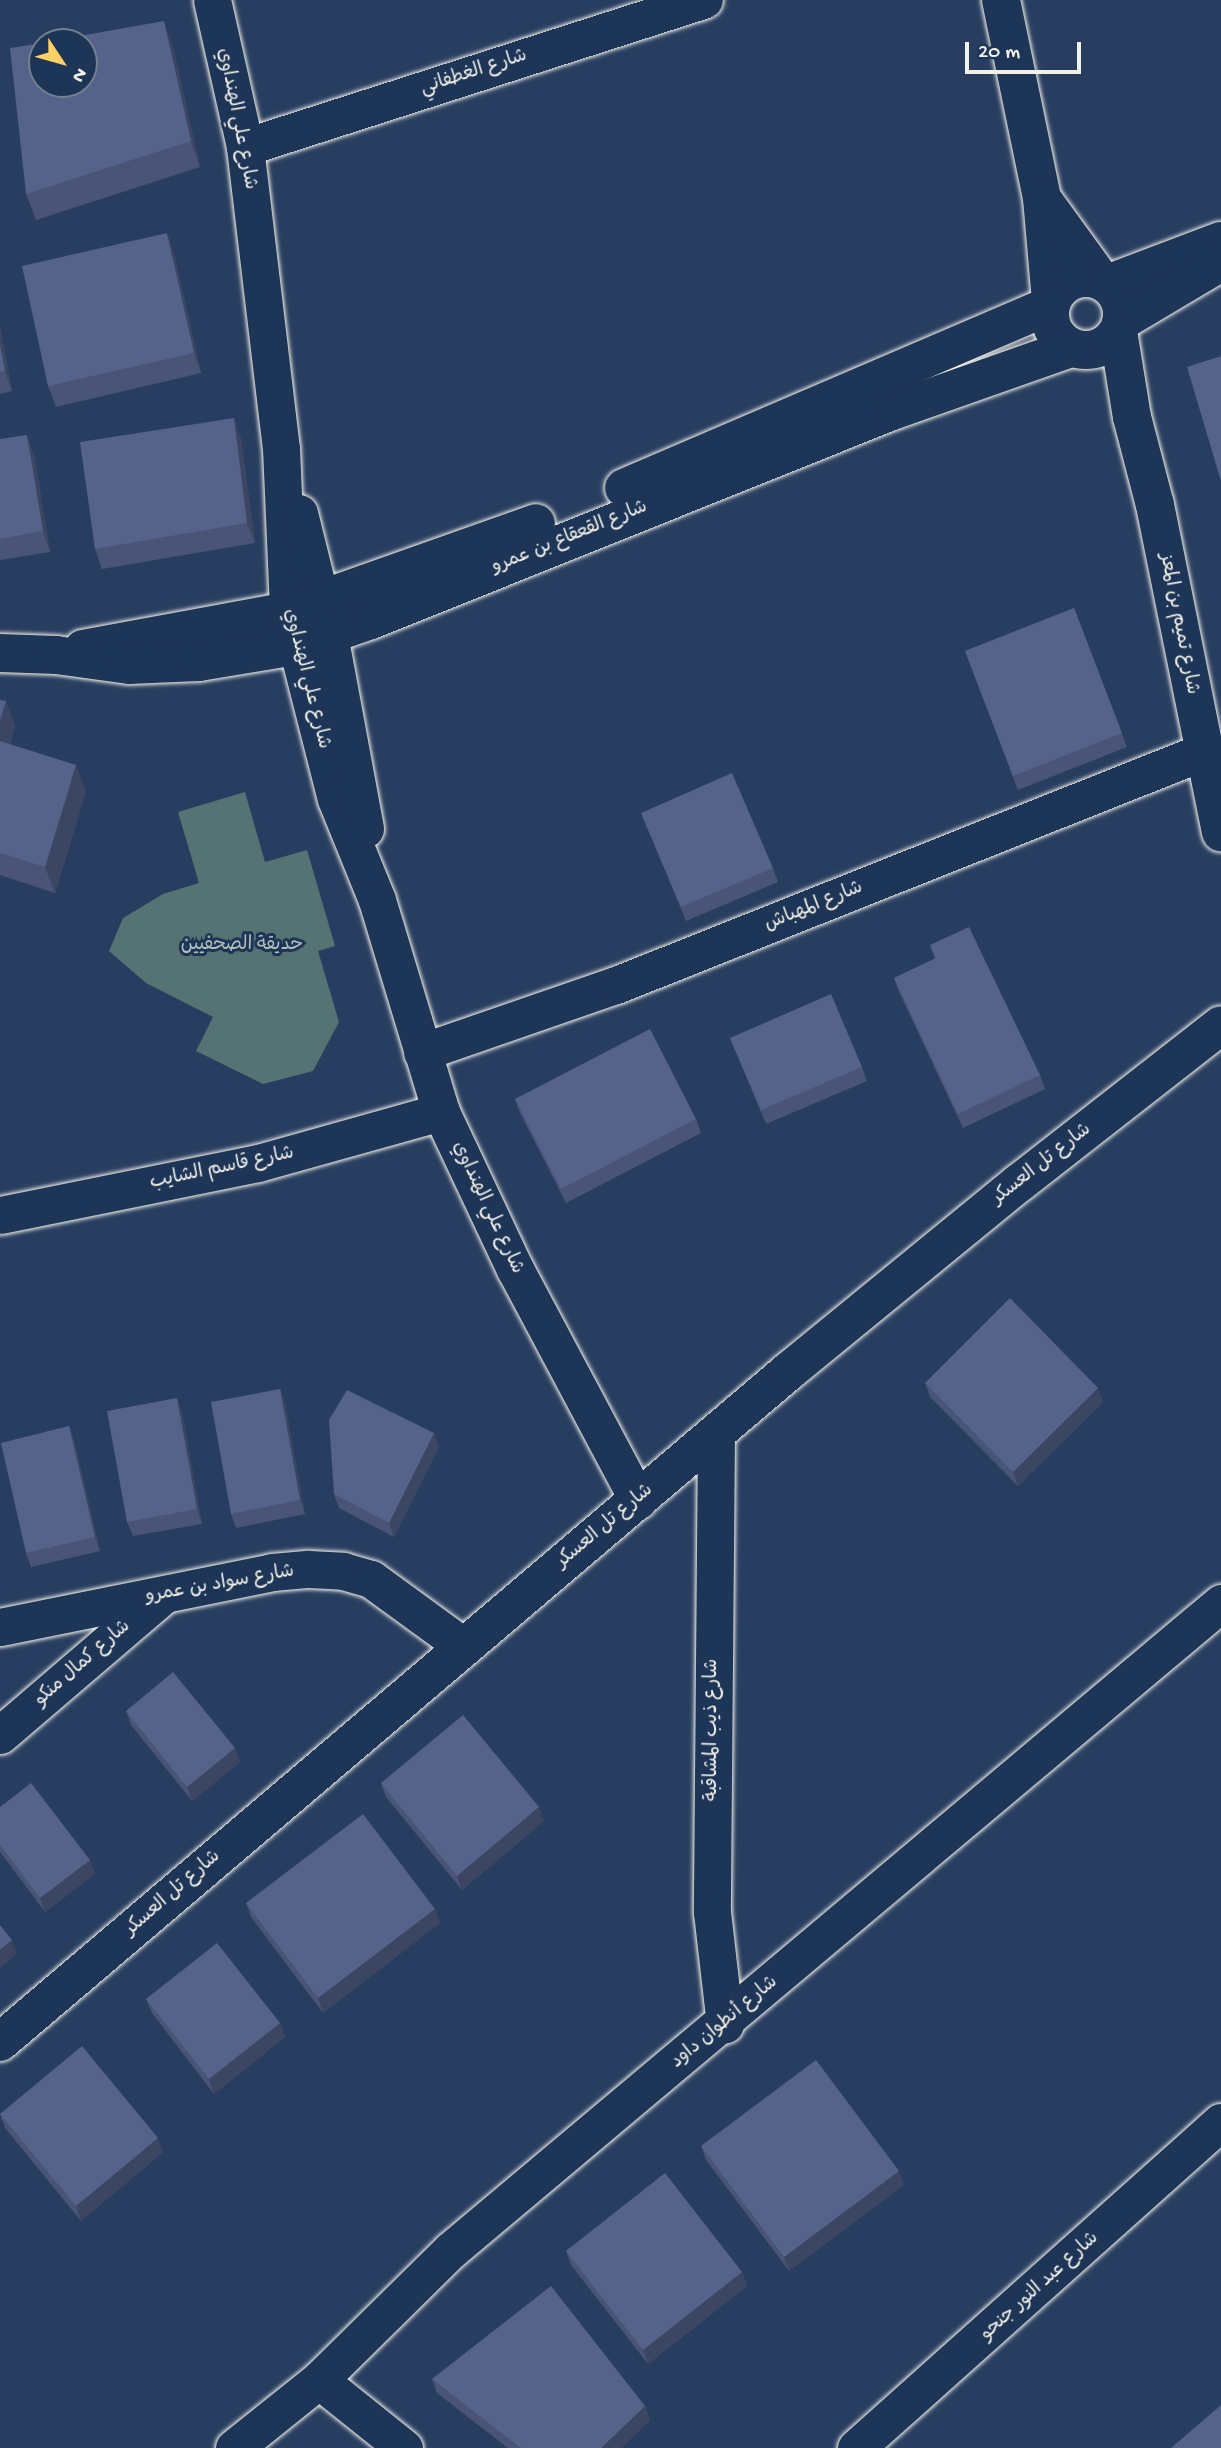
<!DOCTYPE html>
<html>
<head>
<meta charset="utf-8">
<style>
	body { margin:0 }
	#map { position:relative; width:1221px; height:2448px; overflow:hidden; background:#283e61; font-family:"Gochi Hand","Playpen Sans Arabic",sans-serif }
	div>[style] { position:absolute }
	.green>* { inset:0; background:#557372 }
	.roads { filter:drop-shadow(0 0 2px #f4f1e8) drop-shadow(0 0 2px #f4f1e8) }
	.street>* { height:37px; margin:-18.5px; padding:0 18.5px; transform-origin:18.5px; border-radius:18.5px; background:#1d3557 }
	.secondary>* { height:38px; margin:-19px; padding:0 19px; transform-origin:19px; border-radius:19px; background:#1d3557 }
	.secondary>.ring { margin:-19px; padding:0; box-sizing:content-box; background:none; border:38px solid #1d3557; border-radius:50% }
	.wall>* { inset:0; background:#495477 }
	.shaded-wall>* { inset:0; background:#3c4561 }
	.building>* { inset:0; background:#55628a }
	span { translate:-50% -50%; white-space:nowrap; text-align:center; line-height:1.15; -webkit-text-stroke:6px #1d3557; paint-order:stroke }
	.street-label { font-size:19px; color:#f4f1e8 }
	.park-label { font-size:19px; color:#b4bfb9 }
	.north { position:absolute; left:28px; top:28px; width:70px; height:70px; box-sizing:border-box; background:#1d3557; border:2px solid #738091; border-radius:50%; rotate:126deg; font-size:19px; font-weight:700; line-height:28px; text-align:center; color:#f4f1e8 }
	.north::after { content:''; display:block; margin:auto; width:24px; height:32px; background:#ffd166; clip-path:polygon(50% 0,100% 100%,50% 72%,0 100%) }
	.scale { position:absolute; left:965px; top:42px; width:116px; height:32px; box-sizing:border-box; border:4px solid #f4f1e8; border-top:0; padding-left:9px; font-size:21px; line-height:24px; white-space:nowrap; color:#f4f1e8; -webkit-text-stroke:5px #1d3557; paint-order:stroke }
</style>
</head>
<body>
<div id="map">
	<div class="green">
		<div style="clip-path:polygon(245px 792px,265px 862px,307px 850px,335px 946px,318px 951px,339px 1022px,313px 1071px,263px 1084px,196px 1051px,213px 1017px,146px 983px,109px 951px,123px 918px,163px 894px,199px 883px,178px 812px)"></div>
	</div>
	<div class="roads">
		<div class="street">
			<div style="left:212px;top:0;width:151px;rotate:77.3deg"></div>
			<div style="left:245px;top:147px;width:303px;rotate:83.2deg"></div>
			<div style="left:281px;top:448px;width:163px;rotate:87.5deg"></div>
			<div style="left:288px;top:611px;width:194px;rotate:75.7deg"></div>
			<div style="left:336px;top:799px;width:109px;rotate:67.9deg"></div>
			<div style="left:377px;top:900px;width:221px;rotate:73.2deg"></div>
			<div style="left:441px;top:1112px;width:174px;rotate:64.8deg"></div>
			<div style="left:515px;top:1269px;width:262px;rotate:62deg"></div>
			<div style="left:245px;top:147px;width:482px;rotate:-17.8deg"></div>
			<div style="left:299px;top:513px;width:125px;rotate:76.1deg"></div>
			<div style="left:329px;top:634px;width:198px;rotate:79.5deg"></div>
			<div style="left:422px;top:1052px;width:205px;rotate:-19.1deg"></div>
			<div style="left:616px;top:985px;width:631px;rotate:-21.68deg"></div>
			<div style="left:0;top:1215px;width:263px;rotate:-11.4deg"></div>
			<div style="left:258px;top:1163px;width:190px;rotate:-15.6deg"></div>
			<div style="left:716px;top:1435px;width:477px;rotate:90.5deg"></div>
			<div style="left:712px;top:1912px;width:113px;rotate:83.4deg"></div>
			<div style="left:0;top:1627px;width:278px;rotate:-11.4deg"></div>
			<div style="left:272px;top:1572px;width:37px;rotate:-5deg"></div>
			<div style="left:309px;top:1569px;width:34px;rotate:3deg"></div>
			<div style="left:343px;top:1571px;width:29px;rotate:16deg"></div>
			<div style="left:371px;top:1579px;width:114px;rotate:36.1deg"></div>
			<div style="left:0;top:1735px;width:213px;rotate:-40.6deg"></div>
			<div style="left:319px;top:2380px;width:109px;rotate:38.7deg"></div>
			<div style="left:234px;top:2448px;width:109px;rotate:-38.7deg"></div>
			<div style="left:319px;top:2380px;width:185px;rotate:-44.6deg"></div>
			<div style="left:451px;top:2250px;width:1006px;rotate:-40.04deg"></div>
			<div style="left:856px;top:2448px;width:489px;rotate:-41.8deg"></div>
		</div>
		<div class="secondary">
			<div style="left:1001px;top:0;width:202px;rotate:78.3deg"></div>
			<div style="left:1042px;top:198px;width:103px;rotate:85deg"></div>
			<div style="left:1043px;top:200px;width:99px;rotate:54.1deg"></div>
			<div class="ring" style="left:1050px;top:278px;width:34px;height:34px"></div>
			<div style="left:1107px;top:284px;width:122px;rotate:-20.7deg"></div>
			<div style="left:1122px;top:321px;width:115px;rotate:-30.8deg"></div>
			<div style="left:1118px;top:331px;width:87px;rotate:80.8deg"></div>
			<div style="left:1132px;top:417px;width:91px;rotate:75.4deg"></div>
			<div style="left:1155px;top:505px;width:334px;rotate:78.6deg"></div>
			<div style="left:624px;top:488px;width:464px;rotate:-23.2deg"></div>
			<div style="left:83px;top:649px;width:208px;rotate:-10.5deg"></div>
			<div style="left:288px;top:611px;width:263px;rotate:-19.5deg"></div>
			<div style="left:0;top:653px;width:56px;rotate:2deg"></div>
			<div style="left:56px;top:655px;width:74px;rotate:7.8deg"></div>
			<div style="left:129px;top:665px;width:70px;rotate:-2.5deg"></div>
			<div style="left:199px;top:662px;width:98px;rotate:-9.4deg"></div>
			<div style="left:296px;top:646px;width:79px;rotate:-19.1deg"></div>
			<div style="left:371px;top:620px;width:561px;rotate:-21.86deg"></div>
			<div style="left:892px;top:411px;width:190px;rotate:-19.4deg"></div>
			<div style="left:0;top:2042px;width:1036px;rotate:-40.38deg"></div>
			<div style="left:789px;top:1371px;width:297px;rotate:-39.3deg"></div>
			<div style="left:1019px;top:1183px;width:256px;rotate:-38deg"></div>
		</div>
	</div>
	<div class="wall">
		<div style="clip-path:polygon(173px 47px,200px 167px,36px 220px,26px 194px)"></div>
		<div style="clip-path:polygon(174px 253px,201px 373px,56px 407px,48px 386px)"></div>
		<div style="clip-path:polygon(0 326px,12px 391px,0 394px)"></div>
		<div style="clip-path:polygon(241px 438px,255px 543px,102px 569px,95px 549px)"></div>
		<div style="clip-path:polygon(0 439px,34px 455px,50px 552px,0 560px)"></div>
		<div style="clip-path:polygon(1074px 608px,1127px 747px,1018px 790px,965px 651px)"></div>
		<div style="clip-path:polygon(0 700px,6px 701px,15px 727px,10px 744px,86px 791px,55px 893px,0 875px)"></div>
		<div style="clip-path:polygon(641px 813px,773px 868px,778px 882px,686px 921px)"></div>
		<div style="clip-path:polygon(930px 945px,1040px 1075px,1045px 1089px,963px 1128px,899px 992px,894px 978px,935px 959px)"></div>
		<div style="clip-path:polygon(730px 1038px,862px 1067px,867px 1081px,766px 1124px)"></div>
		<div style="clip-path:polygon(515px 1099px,696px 1119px,701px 1133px,566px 1203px,520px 1113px)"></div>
		<div style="clip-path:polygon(925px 1383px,1098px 1388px,1103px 1402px,1018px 1486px,930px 1397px)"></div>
		<div style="clip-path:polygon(280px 1389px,285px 1403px,305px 1514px,236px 1528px,231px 1514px)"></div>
		<div style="clip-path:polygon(182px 1412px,202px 1524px,133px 1536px,127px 1522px)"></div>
		<div style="clip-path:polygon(69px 1426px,74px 1440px,100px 1551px,31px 1567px,26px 1553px)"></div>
		<div style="clip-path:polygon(434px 1433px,439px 1447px,394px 1537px,339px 1508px,334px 1494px)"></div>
		<div style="clip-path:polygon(126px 1711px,235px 1748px,240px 1762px,192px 1801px,131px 1725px)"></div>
		<div style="clip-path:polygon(381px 1783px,544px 1821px,462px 1890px,386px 1797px)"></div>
		<div style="clip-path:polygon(0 1807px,90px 1860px,95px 1874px,45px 1912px,0 1852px)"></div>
		<div style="clip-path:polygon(246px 1903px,440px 1923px,323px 2013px,251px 1917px)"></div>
		<div style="clip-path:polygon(146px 1999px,280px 2023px,285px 2037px,214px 2094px,152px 2013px)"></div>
		<div style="clip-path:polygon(0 2114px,163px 2152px,81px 2221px,5px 2128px)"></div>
		<div style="clip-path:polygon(701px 2146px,904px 2185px,789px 2271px,706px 2160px)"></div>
		<div style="clip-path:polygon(566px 2251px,742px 2272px,747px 2286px,648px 2364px,571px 2265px)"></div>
		<div style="clip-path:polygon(432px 2379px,645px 2406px,650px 2420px,621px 2448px,508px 2448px,437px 2393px)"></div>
	</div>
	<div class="shaded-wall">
		<div style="clip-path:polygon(164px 21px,173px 47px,200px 167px,191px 141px)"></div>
		<div style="clip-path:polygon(167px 233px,174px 253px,201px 373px,194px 353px)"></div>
		<div style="clip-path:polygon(0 326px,12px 391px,5px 371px,0 345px)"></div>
		<div style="clip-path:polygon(234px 418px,241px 438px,255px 543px,247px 523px)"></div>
		<div style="clip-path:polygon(27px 435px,34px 455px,50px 552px,43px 531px)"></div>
		<div style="clip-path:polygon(6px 701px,15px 727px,3px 765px,0 756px,0 720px)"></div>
		<div style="clip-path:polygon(76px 765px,86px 791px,55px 893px,45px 867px)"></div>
		<div style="clip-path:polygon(1098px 1388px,1103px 1402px,1018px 1486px,1013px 1472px)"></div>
		<div style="clip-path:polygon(280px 1389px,285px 1403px,305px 1514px,300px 1500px)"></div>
		<div style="clip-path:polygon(177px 1398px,182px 1412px,202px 1524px,197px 1509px)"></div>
		<div style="clip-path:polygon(69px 1426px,74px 1440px,100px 1551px,95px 1537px)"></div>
		<div style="clip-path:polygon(434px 1433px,439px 1447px,394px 1537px,389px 1523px)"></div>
		<div style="clip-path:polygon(235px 1748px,240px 1762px,192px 1801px,187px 1787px)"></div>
		<div style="clip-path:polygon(539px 1807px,544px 1821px,462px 1890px,457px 1876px)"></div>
		<div style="clip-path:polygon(90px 1860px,95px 1874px,45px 1912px,40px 1898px)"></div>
		<div style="clip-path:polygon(435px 1909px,440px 1923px,323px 2013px,318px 1998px)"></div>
		<div style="clip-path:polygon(12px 1940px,17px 1954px,0 1968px,0 1950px)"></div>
		<div style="clip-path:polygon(280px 2023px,285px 2037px,214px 2094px,209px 2079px)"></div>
		<div style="clip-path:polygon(158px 2138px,163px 2152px,81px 2221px,76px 2206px)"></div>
		<div style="clip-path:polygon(899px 2171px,904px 2185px,789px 2271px,784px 2257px)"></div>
		<div style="clip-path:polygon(742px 2272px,747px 2286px,648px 2364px,643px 2350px)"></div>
		<div style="clip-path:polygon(645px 2406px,650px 2420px,621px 2448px,601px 2448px)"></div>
	</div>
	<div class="building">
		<div style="clip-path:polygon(164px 21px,191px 141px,26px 194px,10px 48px,42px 43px,42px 84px,84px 84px,84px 42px,46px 42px)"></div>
		<div style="clip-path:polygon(167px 233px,194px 353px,48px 386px,22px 266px)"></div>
		<div style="clip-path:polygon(0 345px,5px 371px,0 372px)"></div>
		<div style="clip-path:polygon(1221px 356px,1221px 481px,1187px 367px)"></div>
		<div style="clip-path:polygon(234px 418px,247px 523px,95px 549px,80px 442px)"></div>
		<div style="clip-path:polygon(27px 435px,43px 531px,0 539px,0 439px)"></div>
		<div style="clip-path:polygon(1074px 608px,1122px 733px,1013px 776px,965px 651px)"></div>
		<div style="clip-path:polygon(0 700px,6px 701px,0 720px)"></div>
		<div style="clip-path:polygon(0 741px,76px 765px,45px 867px,0 853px)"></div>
		<div style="clip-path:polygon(732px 773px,773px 868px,681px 907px,641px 813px)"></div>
		<div style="clip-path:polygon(969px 927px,1040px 1075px,958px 1114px,894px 978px,936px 958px,930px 945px)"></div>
		<div style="clip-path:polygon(831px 994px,862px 1067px,761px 1110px,730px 1038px)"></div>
		<div style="clip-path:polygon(650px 1029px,696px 1119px,561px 1189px,515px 1099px)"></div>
		<div style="clip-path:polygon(1010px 1298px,1098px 1388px,1013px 1472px,925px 1383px)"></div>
		<div style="clip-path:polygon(280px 1389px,300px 1500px,231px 1514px,211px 1402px)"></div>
		<div style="clip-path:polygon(347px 1390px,434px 1433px,389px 1523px,334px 1494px,329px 1420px)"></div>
		<div style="clip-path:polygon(177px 1398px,197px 1509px,127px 1522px,107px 1411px)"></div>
		<div style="clip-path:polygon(69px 1426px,95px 1537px,26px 1553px,1px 1443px)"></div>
		<div style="clip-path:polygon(173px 1672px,235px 1748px,187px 1787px,126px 1711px)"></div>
		<div style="clip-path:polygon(463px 1715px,539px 1807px,457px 1876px,381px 1783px)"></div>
		<div style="clip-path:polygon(31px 1783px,90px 1860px,40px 1898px,0 1845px,0 1807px)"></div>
		<div style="clip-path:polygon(363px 1814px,435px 1909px,318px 1998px,246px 1903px)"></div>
		<div style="clip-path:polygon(0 1925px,12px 1940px,0 1950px)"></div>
		<div style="clip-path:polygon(217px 1943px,280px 2023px,209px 2079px,146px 1999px)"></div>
		<div style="clip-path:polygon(82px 2046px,158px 2138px,76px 2206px,0 2114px)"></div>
		<div style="clip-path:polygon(816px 2060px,899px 2171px,784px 2257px,701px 2146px)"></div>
		<div style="clip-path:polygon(665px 2173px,742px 2272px,643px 2350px,566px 2251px)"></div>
		<div style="clip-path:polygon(551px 2286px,645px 2406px,601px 2448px,521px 2448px,432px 2379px)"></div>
		<div style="clip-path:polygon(1221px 2405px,1221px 2448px,1171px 2448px)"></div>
	</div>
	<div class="street-label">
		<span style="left:474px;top:73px;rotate:-18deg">شارع الغطفاني</span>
		<span style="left:236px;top:119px;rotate:79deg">شارع علي الهنداوي</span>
		<span style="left:570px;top:538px;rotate:-22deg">شارع القعقاع بن عمرو</span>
		<span style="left:1178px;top:624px;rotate:79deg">شارع تميم بن المعز</span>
		<span style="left:306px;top:679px;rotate:76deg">شارع علي الهنداوي</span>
		<span style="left:814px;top:907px;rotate:-22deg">شارع المهباش</span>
		<span style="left:1042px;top:1165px;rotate:-38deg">شارع تل العسكر</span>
		<span style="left:222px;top:1169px;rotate:-12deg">شارع قاسم الشايب</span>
		<span style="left:487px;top:1208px;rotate:65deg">شارع علي الهنداوي</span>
		<span style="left:605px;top:1527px;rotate:-40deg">شارع تل العسكر</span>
		<span style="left:220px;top:1585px;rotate:-10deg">شارع سواد بن عمرو</span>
		<span style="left:83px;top:1664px;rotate:-41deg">شارع كمال منكو</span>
		<span style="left:713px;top:1730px;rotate:-90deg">شارع ذيب المشاقبة</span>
		<span style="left:173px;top:1894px;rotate:-41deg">شارع تل العسكر</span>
		<span style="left:725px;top:2023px;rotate:-40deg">شارع أنطوان داود</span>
		<span style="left:1040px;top:2287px;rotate:-42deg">شارع عبد النور جنحو</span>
	</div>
	<div class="park-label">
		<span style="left:242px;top:946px">حديقة الصحفيين</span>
	</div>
	<div class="north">N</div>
	<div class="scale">20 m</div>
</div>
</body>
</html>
